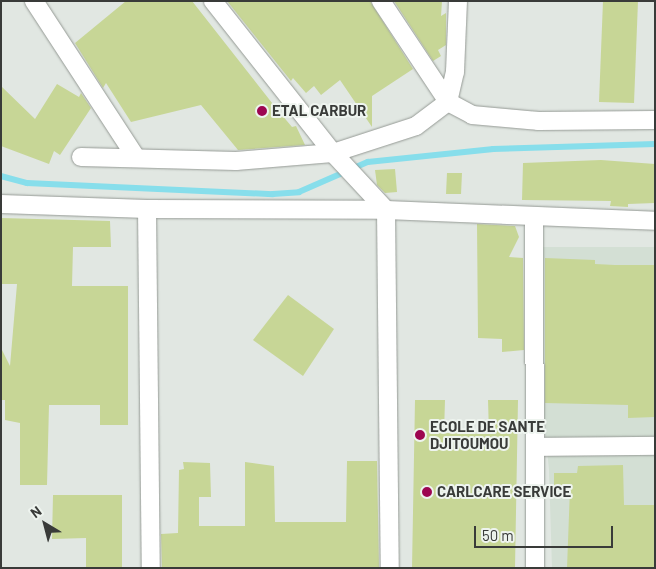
<!DOCTYPE html>
<html>
<head>
<meta charset="utf-8">
<style>
	body { margin:0 }
	#map { position:relative; width:656px; height:569px; overflow:hidden; background:#e1e7e2; font-family:Barlow,sans-serif }
	div>[style] { position:absolute }
	.built>* { inset:0; background:#d3dfd4 }
	.stream>* { height:5.5px; margin:-2.75px; padding:0 2.75px; transform-origin:2.75px; border-radius:2.75px; background:#87deeb }
	.building>* { inset:0; background:#c7d696 }
	.roads { filter:drop-shadow(0 0 1px #959a95) drop-shadow(0 0 1px #959a95) }
	.minor>* { height:18px; margin:-9px; padding:0 9px; transform-origin:9px; border-radius:9px; background:#fff }
	.dots>* { width:14px; height:14px; translate:-50% -50%; box-sizing:border-box; border:2px solid #eef4ef; border-radius:50% }
	span { translate:-50% -50%; white-space:nowrap; text-align:center; line-height:1.15; -webkit-text-stroke:4px #eef4ef; paint-order:stroke }
	.poi-label { font-size:15px; color:#393b39; font-weight:700 }
	.left { translate:0 -50%; text-align:left }
	.frame { position:absolute; inset:0; border:2px solid #393b39; pointer-events:none }
	.north { position:absolute; left:20px; top:499px; width:50px; height:50px; -webkit-text-stroke:4px #eef4ef; paint-order:stroke; rotate:323deg; font-size:14px; font-weight:700; line-height:20px; text-align:center; color:#393b39 }
	.north::after { content:''; display:block; margin:auto; width:18px; height:22px; background:#393b39; clip-path:polygon(50% 0,100% 100%,50% 72%,0 100%) }
	.scale { position:absolute; left:474px; top:526px; width:139px; height:22px; box-sizing:border-box; border:2px solid #393b39; border-top:0; padding-left:6px; font-size:15px; line-height:18px; white-space:nowrap; color:#393b39; -webkit-text-stroke:4px #eef4ef; paint-order:stroke }
</style>
</head>
<body>
<div id="map">
	<div class="built">
		<div style="clip-path:polygon(541px 247px,655px 247px,655px 568px,552px 568px,549px 470px,538px 358px)"></div>
	</div>
	<div class="stream">
		<div style="left:1px;top:176px;width:27px;rotate:15deg"></div>
		<div style="left:27px;top:183px;width:246px;rotate:2.6deg"></div>
		<div style="left:273px;top:194px;width:26px;rotate:-4deg"></div>
		<div style="left:299px;top:192px;width:75px;rotate:-23.5deg"></div>
		<div style="left:368px;top:162px;width:126px;rotate:-5.9deg"></div>
		<div style="left:493px;top:149px;width:162px;rotate:-1.8deg"></div>
	</div>
	<div class="building">
		<div style="clip-path:polygon(126px 1px,192px 1px,276px 108px,292px 127px,296px 126px,305px 145px,238px 150px,201px 105px,131px 122px,106px 83px,103px 88px,75px 43px)"></div>
		<div style="clip-path:polygon(227px 1px,370px 1px,413px 69px,372px 96px,372px 127px,340px 80px,321px 95px,314px 86px,306px 93px,293px 78px,291px 81px)"></div>
		<div style="clip-path:polygon(394px 1px,442px 1px,441px 16px,446px 13px,446px 45px,438px 50px,441px 56px,433px 61px)"></div>
		<div style="clip-path:polygon(603px 1px,638px 1px,634px 103px,599px 102px)"></div>
		<div style="clip-path:polygon(57px 84px,79px 97px,81px 93px,91px 108px,60px 155px,54px 151px,49px 164px,1px 146px,1px 86px,35px 119px)"></div>
		<div style="clip-path:polygon(601px 160px,655px 164px,655px 203px,628px 204px,628px 207px,610px 206px,611px 201px,522px 200px,523px 163px)"></div>
		<div style="clip-path:polygon(395px 169px,397px 192px,385px 193px,377px 185px,375px 170px)"></div>
		<div style="clip-path:polygon(447px 173px,462px 173px,461px 194px,446px 194px)"></div>
		<div style="clip-path:polygon(1px 218px,110px 221px,111px 247px,73px 247px,72px 286px,128px 286px,128px 425px,100px 425px,100px 405px,49px 405px,47px 485px,20px 485px,20px 423px,5px 420px,5px 400px,1px 400px,1px 348px,10px 366px,17px 284px,1px 284px)"></div>
		<div style="clip-path:polygon(477px 224px,515px 226px,519px 237px,509px 257px,523px 258px,524px 350px,502px 352px,502px 339px,478px 338px)"></div>
		<div style="clip-path:polygon(545px 258px,595px 260px,595px 264px,615px 265px,655px 265px,655px 417px,628px 418px,628px 405px,545px 403px)"></div>
		<div style="clip-path:polygon(288px 295px,334px 329px,303px 376px,253px 340px)"></div>
		<div style="clip-path:polygon(415px 400px,445px 400px,444px 433px,489px 434px,488px 400px,518px 400px,515px 568px,412px 568px)"></div>
		<div style="clip-path:polygon(347px 461px,377px 461px,379px 568px,162px 568px,161px 534px,178px 533px,179px 470px,184px 469px,183px 462px,210px 463px,211px 497px,199px 497px,199px 526px,245px 526px,245px 462px,274px 466px,275px 522px,346px 522px)"></div>
		<div style="clip-path:polygon(623px 465px,624px 505px,655px 505px,655px 568px,567px 568px,570px 488px,554px 487px,554px 473px,577px 473px,578px 466px)"></div>
		<div style="clip-path:polygon(53px 495px,122px 495px,122px 568px,86px 568px,86px 538px,52px 539px)"></div>
	</div>
	<div class="roads">
		<div class="minor">
			<div style="left:34px;top:1px;width:185px;rotate:56.9deg"></div>
			<div style="left:213px;top:1px;width:194px;rotate:51.7deg"></div>
			<div style="left:333px;top:153px;width:78px;rotate:47.1deg"></div>
			<div style="left:386px;top:210px;width:358px;rotate:89.4deg"></div>
			<div style="left:381px;top:1px;width:121px;rotate:56.4deg"></div>
			<div style="left:448px;top:102px;width:27px;rotate:28deg"></div>
			<div style="left:472px;top:115px;width:67px;rotate:5.1deg"></div>
			<div style="left:539px;top:121px;width:116px;rotate:-0.5deg"></div>
			<div style="left:81px;top:157px;width:155px;rotate:1.5deg"></div>
			<div style="left:236px;top:161px;width:97px;rotate:-4.7deg"></div>
			<div style="left:333px;top:153px;width:87px;rotate:-18deg"></div>
			<div style="left:416px;top:126px;width:40px;rotate:-37deg"></div>
			<div style="left:448px;top:102px;width:31px;rotate:-77deg"></div>
			<div style="left:455px;top:72px;width:71px;rotate:-87.6deg"></div>
			<div style="left:1px;top:204px;width:146px;rotate:2deg"></div>
			<div style="left:147px;top:209px;width:239px;rotate:0.2deg"></div>
			<div style="left:386px;top:210px;width:269px;rotate:2.3deg"></div>
			<div style="left:147px;top:209px;width:359px;rotate:89.4deg"></div>
			<div style="left:534px;top:217px;width:351px;rotate:89.8deg"></div>
			<div style="left:535px;top:447px;width:120px;rotate:-0.5deg"></div>
		</div>
	</div>
	<div class="dots">
		<div style="left:262px;top:111px;background:#9d0651"></div>
		<div style="left:420px;top:435px;background:#9d0651"></div>
		<div style="left:427px;top:492px;background:#9d0651"></div>
	</div>
	<div class="poi-label">
		<span class="left" style="left:272px;top:111px">ETAL CARBUR</span>
		<span class="left" style="left:430px;top:435px">ECOLE DE SANTE<br>DJITOUMOU</span>
		<span class="left" style="left:437px;top:492px">CARLCARE SERVICE</span>
	</div>
	<div class="frame"></div>
	<div class="north">N</div>
	<div class="scale">50 m</div>
</div>
</body>
</html>
